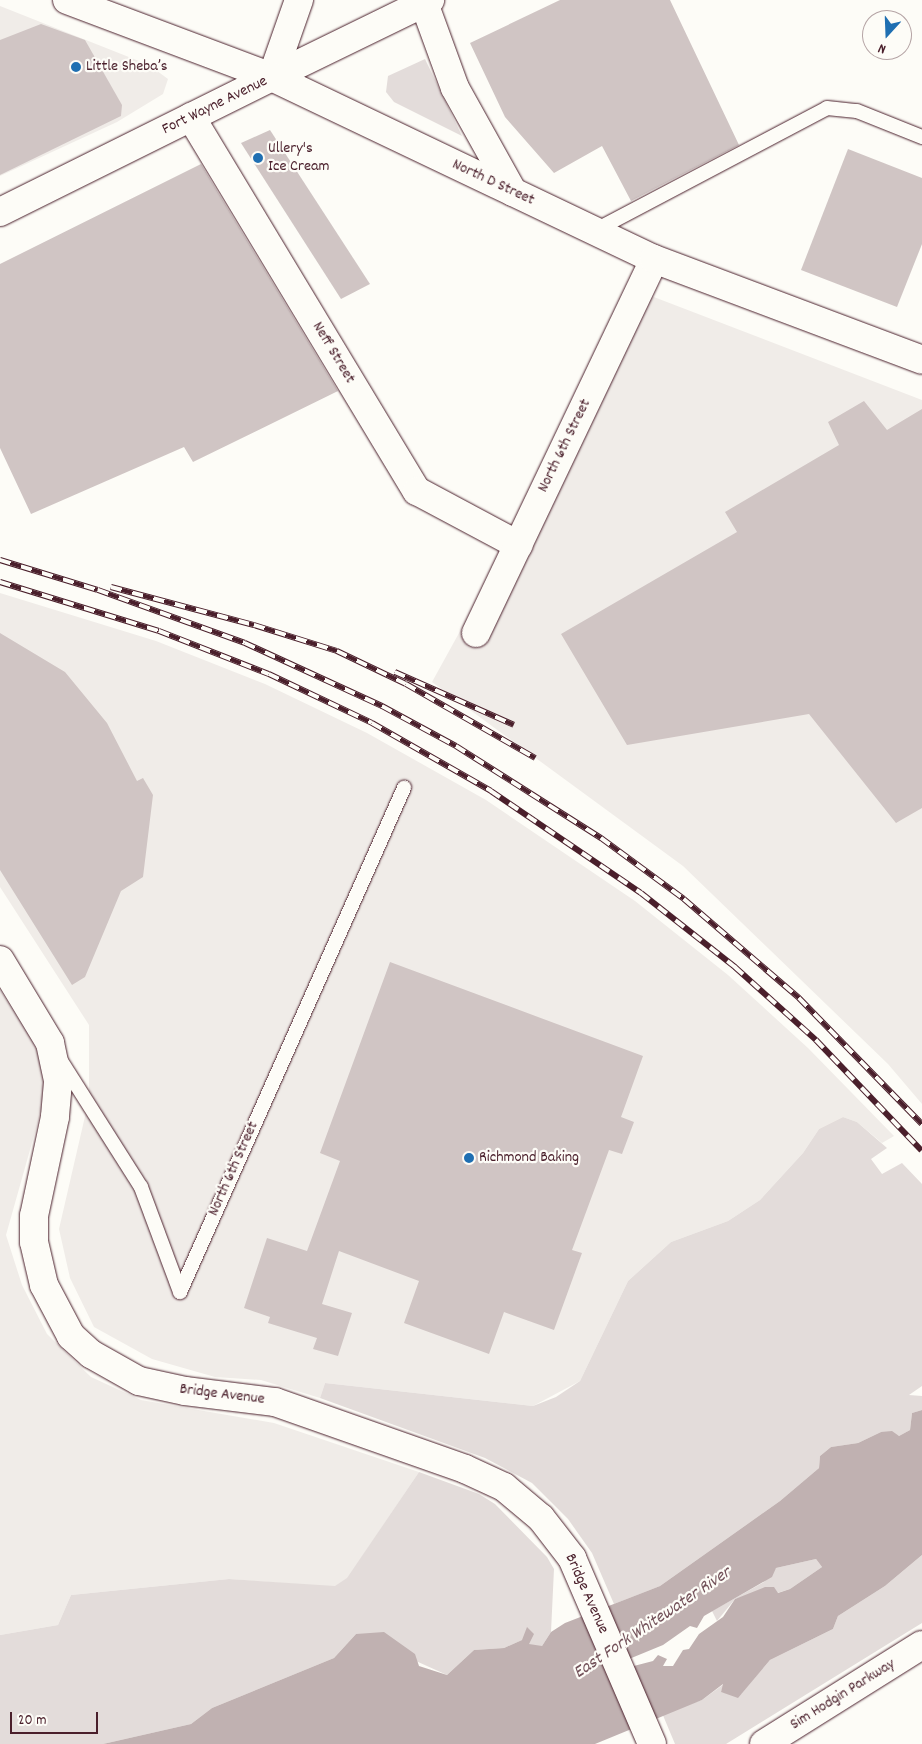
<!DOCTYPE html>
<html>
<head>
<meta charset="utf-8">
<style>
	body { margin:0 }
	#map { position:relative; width:922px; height:1744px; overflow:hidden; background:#fdfcf7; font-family:Dekko,sans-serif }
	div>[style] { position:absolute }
	.built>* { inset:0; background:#f0ece8 }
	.green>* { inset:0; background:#e3dcda }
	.water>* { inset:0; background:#c0b1b1 }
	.building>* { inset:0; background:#d0c5c4 }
	.roads { filter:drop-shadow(0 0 1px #4a1f2b) drop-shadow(0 0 1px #4a1f2b) }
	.lane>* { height:14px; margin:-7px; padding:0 7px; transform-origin:7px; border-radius:7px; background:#fdfcf7 }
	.street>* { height:28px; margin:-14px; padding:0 14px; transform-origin:14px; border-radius:14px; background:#fdfcf7 }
	.secondary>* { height:28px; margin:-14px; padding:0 14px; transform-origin:14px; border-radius:14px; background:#fdfcf7 }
	.rail>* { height:5.5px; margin-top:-2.75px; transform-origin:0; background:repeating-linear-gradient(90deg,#fdfcf7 0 11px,#4a1f2b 0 22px); box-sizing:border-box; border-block:1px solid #4a1f2b }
	.dots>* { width:14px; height:14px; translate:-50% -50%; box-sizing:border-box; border:2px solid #fdfcf7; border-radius:50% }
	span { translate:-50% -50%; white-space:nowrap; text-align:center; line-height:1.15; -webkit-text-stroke:4.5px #fdfcf7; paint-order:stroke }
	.poi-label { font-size:16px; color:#4a1f2b }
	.left { translate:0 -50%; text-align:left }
	.street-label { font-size:16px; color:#4a1f2b }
	.water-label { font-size:18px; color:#73525a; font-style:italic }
	.north { position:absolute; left:862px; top:10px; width:50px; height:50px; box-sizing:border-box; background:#fdfcf7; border:1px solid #b5a4a5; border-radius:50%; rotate:200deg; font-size:14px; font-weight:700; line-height:20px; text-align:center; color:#4a1f2b }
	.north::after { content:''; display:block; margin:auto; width:18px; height:22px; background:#1f6fb2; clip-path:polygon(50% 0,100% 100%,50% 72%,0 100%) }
	.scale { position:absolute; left:10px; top:1712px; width:88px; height:22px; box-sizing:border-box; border:2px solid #4a1f2b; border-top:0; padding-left:6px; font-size:15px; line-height:18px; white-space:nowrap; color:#4a1f2b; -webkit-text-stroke:4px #fdfcf7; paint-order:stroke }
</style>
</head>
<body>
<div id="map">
	<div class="built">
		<div style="clip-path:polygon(0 6px,149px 65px,168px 79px,163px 94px,117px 122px,0 176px)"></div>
		<div style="clip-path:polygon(646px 294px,922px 400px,922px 1104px,888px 1064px,683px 866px,432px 682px)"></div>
		<div style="clip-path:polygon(0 593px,156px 641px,265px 684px,367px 733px,486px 800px,635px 901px,728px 975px,808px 1048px,894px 1136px,882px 1143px,857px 1122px,843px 1117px,819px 1129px,803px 1153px,760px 1200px,728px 1221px,671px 1242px,628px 1281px,580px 1381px,533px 1406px,325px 1383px,320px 1398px,261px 1380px,215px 1377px,152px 1359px,94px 1327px,70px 1278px,59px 1229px,89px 1099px,89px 1025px,0 887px)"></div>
		<div style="clip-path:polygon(0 990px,32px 1040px,50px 1079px,6px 1235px,22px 1285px,47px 1334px,91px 1377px,141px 1400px,274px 1423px,419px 1472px,347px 1579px,335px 1587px,229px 1579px,71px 1595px,58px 1625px,0 1635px)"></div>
	</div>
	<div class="green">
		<div style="clip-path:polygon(425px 59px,462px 136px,394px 102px,386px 92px,388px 76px)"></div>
		<div style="clip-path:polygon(843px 1117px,857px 1122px,887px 1148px,871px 1159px,882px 1174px,902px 1163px,922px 1184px,922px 1386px,909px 1395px,922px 1396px,922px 1410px,912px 1413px,910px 1430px,899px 1436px,881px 1432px,858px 1443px,831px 1447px,820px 1456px,819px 1468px,780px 1501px,660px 1586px,614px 1604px,592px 1553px,568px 1519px,532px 1483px,485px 1458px,320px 1398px,325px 1383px,533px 1406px,556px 1397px,580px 1381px,628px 1281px,671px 1242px,728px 1221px,760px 1200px,803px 1153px,819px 1129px)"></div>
		<div style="clip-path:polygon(419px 1472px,479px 1494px,495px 1504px,547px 1557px,554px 1569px,551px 1632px,542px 1646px,534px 1647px,522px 1640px,504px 1648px,474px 1650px,447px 1675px,356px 1634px,334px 1658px,212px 1708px,191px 1724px,103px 1744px,0 1744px,0 1635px,58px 1625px,71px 1595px,229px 1579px,335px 1586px,347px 1578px)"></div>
		<div style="clip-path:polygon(922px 1555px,922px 1623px,726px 1744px,675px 1744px,662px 1713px,702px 1700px,724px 1684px,721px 1692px,741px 1694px,770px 1660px,833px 1629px,838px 1616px,885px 1586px)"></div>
		<div style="clip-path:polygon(816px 1559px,822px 1567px,790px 1589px,777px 1593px,760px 1591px,735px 1599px,717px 1621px,712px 1611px,764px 1582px,776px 1568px)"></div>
	</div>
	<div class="water">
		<div style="clip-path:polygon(evenodd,922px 1410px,922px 1555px,885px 1586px,838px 1616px,833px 1629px,770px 1660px,738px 1698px,721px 1692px,723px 1684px,702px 1700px,595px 1744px,103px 1744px,191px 1724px,212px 1708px,334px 1658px,356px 1634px,384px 1632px,415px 1654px,419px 1666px,447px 1675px,474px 1650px,504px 1648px,522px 1640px,527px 1627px,534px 1634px,529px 1644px,542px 1646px,551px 1632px,565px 1623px,660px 1586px,780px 1501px,819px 1468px,820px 1456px,831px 1447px,858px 1443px,881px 1432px,892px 1431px,899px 1436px,910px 1430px,912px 1413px,922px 1410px,816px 1559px,822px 1567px,790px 1589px,778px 1593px,774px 1587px,765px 1587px,735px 1599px,723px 1617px,699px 1634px,689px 1649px,683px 1650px,673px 1666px,663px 1666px,667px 1659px,658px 1655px,653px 1661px,630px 1667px,629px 1659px,663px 1645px,690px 1626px,697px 1628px,704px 1616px,772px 1577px,776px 1568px,816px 1559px)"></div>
	</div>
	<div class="building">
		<div style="clip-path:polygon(560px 0,670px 0,739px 145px,631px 201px,602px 146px,554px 173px,505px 117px,470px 43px)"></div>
		<div style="clip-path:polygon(41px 24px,85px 40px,122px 105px,121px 116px,0 175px,0 40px)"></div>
		<div style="clip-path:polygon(270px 130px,370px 284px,341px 299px,241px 143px)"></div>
		<div style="clip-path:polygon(848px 149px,922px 178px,922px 244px,897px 307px,801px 270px)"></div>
		<div style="clip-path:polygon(201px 164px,338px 391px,193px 462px,184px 447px,31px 514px,0 448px,0 264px)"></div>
		<div style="clip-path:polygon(864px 401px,887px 430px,922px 409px,922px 808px,896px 823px,809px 714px,627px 745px,561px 634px,737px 532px,725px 512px,839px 445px,828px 422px)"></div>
		<div style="clip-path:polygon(0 633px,65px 672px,107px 723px,137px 781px,143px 778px,153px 795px,143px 877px,121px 891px,85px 977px,72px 985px,0 870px)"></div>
		<div style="clip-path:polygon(390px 962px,643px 1056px,621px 1117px,634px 1122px,622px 1154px,609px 1150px,572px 1250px,582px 1253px,554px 1330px,504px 1312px,489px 1354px,404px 1323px,419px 1281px,339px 1251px,322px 1304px,352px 1313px,338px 1356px,313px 1349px,317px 1338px,268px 1323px,270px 1317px,244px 1308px,267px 1238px,307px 1251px,340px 1161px,320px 1153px)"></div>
	</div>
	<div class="roads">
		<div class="lane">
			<div style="left:594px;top:231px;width:263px;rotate:-27.8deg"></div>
			<div style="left:827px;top:108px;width:30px;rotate:6deg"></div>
			<div style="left:857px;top:111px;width:70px;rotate:21.8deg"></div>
			<div style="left:61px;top:1061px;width:149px;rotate:57.6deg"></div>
			<div style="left:141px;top:1187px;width:112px;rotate:69.6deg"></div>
			<div style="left:180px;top:1292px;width:552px;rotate:-66.04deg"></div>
		</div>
		<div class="street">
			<div style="left:424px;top:3px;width:90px;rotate:70deg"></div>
			<div style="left:455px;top:88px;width:119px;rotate:60.9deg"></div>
			<div style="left:272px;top:77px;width:176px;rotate:-26deg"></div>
			<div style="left:272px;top:77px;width:82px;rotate:-70.7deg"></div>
			<div style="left:191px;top:117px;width:437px;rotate:58.9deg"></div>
			<div style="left:417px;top:491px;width:115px;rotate:28.1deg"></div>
			<div style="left:476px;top:633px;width:414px;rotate:-64.5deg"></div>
			<div style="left:0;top:960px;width:97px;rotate:58.9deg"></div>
			<div style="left:50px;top:1043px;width:40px;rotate:78deg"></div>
			<div style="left:58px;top:1082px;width:35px;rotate:95deg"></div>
			<div style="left:55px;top:1117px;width:101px;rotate:102deg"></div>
			<div style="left:34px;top:1216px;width:26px;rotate:90deg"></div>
			<div style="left:34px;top:1242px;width:44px;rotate:76.9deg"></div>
			<div style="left:44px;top:1285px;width:58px;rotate:62.1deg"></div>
			<div style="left:71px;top:1336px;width:27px;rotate:42deg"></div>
			<div style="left:91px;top:1354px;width:55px;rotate:29.4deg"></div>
			<div style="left:139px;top:1381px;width:47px;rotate:12.3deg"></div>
			<div style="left:185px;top:1391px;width:91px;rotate:7deg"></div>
			<div style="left:275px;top:1402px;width:201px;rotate:19.4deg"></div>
			<div style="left:465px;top:1469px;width:43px;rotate:24.8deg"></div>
			<div style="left:504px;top:1487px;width:48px;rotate:40deg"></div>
			<div style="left:541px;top:1518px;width:51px;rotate:52.2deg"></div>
			<div style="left:572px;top:1558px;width:202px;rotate:66.7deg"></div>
		</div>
		<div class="secondary">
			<div style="left:67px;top:0;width:219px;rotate:20.6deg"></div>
			<div style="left:272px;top:77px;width:423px;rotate:25.5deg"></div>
			<div style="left:654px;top:259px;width:286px;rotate:20.6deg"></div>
			<div style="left:0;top:212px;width:304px;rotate:-26.4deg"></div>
			<div style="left:764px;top:1744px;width:186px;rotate:-32.1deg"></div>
		</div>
	</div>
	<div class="rail">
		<div style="left:0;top:560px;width:102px;rotate:17deg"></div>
		<div style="left:98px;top:590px;width:156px;rotate:19.8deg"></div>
		<div style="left:245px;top:643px;width:151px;rotate:24.7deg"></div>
		<div style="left:382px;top:706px;width:84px;rotate:28.4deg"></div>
		<div style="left:456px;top:746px;width:172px;rotate:32.4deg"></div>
		<div style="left:601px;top:838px;width:103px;rotate:36.3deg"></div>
		<div style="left:684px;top:899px;width:152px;rotate:40.7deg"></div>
		<div style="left:799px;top:998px;width:176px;rotate:45.7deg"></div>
		<div style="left:0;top:582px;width:166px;rotate:17.1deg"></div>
		<div style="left:159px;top:631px;width:118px;rotate:21.4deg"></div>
		<div style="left:269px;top:674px;width:114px;rotate:25.4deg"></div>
		<div style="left:372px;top:723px;width:137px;rotate:29.7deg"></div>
		<div style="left:491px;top:791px;width:181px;rotate:34.2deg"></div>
		<div style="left:641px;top:893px;width:120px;rotate:38.2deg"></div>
		<div style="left:735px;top:967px;width:109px;rotate:42deg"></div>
		<div style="left:816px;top:1040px;width:153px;rotate:46.3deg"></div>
		<div style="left:111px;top:587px;width:148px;rotate:14.9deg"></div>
		<div style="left:254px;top:625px;width:87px;rotate:17.4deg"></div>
		<div style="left:337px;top:651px;width:76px;rotate:25.6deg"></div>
		<div style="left:406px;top:684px;width:149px;rotate:29.8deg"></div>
		<div style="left:395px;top:672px;width:130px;rotate:24deg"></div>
	</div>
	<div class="dots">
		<div style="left:76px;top:67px;background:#1f6fb2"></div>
		<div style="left:258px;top:158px;background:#1f6fb2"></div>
		<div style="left:469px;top:1158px;background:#1f6fb2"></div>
	</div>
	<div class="poi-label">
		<span class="left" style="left:86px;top:67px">Little Sheba’s</span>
		<span class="left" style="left:268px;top:158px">Ullery's<br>Ice Cream</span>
		<span class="left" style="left:479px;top:1158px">Richmond Baking</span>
	</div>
	<div class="street-label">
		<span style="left:215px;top:106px;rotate:-26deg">Fort Wayne Avenue</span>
		<span style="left:493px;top:183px;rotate:25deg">North D Street</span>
		<span style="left:333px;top:353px;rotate:59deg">Neff Street</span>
		<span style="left:565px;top:446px;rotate:-64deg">North 6th Street</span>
		<span style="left:234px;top:1169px;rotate:-66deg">North 6th Street</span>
		<span style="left:222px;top:1395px;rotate:7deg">Bridge Avenue</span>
		<span style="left:586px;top:1594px;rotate:66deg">Bridge Avenue</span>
		<span style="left:843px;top:1695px;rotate:-32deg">Sim Hodgin Parkway</span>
	</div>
	<div class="water-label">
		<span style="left:653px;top:1624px;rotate:-34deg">East Fork Whitewater River</span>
	</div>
	<div class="north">N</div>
	<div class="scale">20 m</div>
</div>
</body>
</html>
